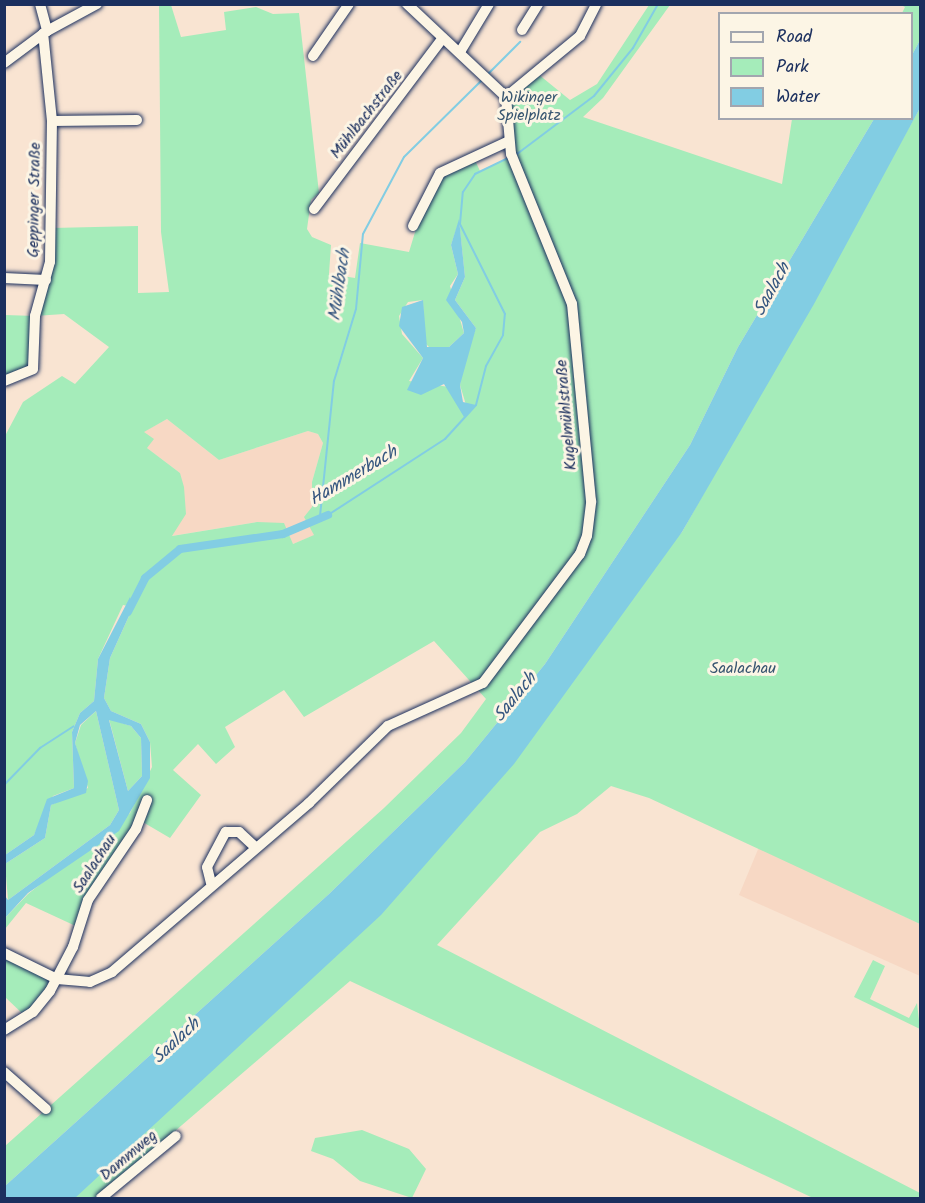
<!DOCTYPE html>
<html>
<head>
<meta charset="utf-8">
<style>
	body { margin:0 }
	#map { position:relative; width:925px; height:1203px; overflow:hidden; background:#f9e4d2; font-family:Kalam,sans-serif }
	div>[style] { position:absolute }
	.built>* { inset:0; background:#f7d8c4 }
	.green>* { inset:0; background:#a5ecba }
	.water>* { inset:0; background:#82cde3 }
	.stream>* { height:2px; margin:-1px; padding:0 1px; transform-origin:1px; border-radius:1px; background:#82cde3 }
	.canal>* { height:8px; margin:-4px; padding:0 4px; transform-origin:4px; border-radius:4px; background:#82cde3 }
	.roads { filter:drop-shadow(0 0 2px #1b2f5e) drop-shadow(0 0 2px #1b2f5e) }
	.minor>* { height:10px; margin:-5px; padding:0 5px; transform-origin:5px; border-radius:5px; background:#fcf5e5 }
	span { translate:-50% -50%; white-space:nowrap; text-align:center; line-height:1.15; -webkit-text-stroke:6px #fcf5e5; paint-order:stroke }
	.park-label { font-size:16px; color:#375570 }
	.street-label { font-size:16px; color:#1b2f5e }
	.water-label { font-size:18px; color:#35567f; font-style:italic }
	.frame { position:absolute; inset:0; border:6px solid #1b2f5e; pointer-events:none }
	.legend { position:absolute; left:718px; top:12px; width:195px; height:108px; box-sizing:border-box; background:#fcf5e5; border:2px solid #a2a6af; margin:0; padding:8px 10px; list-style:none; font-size:18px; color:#1b2f5e }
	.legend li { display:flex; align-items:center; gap:12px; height:30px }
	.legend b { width:30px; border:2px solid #a2a6af }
</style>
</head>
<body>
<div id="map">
	<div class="built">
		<div style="clip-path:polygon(167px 419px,219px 460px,308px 431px,318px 434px,323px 443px,312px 482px,315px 535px,293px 544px,257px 522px,171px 536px,180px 473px,147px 448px,143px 432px)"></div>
		<div style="clip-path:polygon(759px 847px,920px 924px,920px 976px,739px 895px)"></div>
	</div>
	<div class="green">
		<div style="clip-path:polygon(evenodd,159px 5px,171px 5px,181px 37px,226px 30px,224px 12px,256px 7px,273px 14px,299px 13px,319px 193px,311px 200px,307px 229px,312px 237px,331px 245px,329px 274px,355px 278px,360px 243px,409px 252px,429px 186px,473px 156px,480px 171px,516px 154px,506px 97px,538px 74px,570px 100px,597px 84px,649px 5px,670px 5px,603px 98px,583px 117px,782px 184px,792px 119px,874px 119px,738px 347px,690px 445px,545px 664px,465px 762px,329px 894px,5px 1186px,5px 1146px,384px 808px,461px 733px,486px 699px,434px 641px,304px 717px,284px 690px,225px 727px,235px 747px,216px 764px,198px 744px,173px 770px,201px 795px,170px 838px,141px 821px,92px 893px,80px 928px,26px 903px,5px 929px,5px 918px,28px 894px,130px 813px,152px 767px,150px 742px,141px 724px,111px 711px,104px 698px,110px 658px,133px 607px,123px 605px,98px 659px,94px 701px,80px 713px,72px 732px,74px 788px,53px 796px,34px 835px,5px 855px,5px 436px,23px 402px,62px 376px,75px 384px,109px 347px,64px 314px,35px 316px,34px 366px,5px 381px,5px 315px,35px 316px,52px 228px,138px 226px,138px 293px,169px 292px,161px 232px,159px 5px,459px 221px,465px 277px,455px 300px,476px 328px,465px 356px,460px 385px,466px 405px,461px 409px,449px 387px,409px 381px,423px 358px,402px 334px,399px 316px,408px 302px,423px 300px,424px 342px,432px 350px,449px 347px,464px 333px,450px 286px,458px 274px,451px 245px,459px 221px,159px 5px,167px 419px,219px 460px,308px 431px,318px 434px,323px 443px,312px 482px,312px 507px,304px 517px,314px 535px,293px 544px,284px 523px,257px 522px,172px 536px,186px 514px,184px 487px,180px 473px,147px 448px,154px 439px,144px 432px,167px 419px)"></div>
		<div style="clip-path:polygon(901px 5px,920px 5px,920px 40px,912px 55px,912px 14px,902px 13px,905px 7px)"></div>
		<div style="clip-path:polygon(920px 108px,920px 924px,649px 798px,611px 786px,577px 814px,540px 832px,437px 945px,920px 1193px,920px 1198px,813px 1198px,350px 981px,97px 1198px,73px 1198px,682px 532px)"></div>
		<div style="clip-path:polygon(96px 711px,119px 810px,110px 825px,8px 900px,5px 864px,45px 838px,51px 805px,88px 788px,75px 743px,81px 725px)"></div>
		<div style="clip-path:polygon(109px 719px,131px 726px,141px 738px,142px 776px,128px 791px)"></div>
		<div style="clip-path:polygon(4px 953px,57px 979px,26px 1017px,5px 997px)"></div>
		<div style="clip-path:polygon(873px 960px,885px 966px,870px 999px,909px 1018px,917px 1003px,920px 1029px,854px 997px)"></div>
		<div style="clip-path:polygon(362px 1130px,409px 1149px,426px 1169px,412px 1198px,360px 1181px,333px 1159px,311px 1151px,315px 1138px)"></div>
	</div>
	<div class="water">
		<div style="clip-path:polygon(920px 40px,920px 108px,814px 304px,682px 532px,514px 764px,381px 915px,75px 1198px,5px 1198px,5px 1186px,329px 894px,465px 762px,545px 664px,690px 445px,738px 347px,874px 119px,912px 118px,912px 55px)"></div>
		<div style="clip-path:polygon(459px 219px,465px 277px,455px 300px,476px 328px,460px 385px,463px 402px,476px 405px,464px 417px,444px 384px,421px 395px,407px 390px,423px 358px,399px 326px,402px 307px,423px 300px,427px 347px,449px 347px,464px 333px,462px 322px,446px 300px,458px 274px,451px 245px)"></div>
		<div style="clip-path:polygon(evenodd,130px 597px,133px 607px,110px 658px,104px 698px,111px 711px,141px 724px,150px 742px,150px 778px,119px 831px,28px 893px,5px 918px,5px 896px,8px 900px,110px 825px,119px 810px,96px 711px,80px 725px,75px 743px,88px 781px,86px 793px,51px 805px,45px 838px,5px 864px,5px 855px,34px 835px,47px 799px,74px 788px,72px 732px,80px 713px,94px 701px,98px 659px,130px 597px,109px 720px,131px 726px,141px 738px,142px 776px,128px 791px,109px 720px)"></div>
	</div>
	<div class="stream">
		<div style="left:487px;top:75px;width:47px;rotate:-45deg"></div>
		<div style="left:517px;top:154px;width:96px;rotate:-37deg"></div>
		<div style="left:594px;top:96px;width:62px;rotate:-50.9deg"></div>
		<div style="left:633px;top:48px;width:51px;rotate:-60.4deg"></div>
		<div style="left:328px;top:515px;width:140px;rotate:-33deg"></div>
		<div style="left:445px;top:439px;width:46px;rotate:-47.6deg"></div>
		<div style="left:476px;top:405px;width:40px;rotate:-75.6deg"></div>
		<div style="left:486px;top:366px;width:35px;rotate:-61deg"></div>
		<div style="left:503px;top:335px;width:21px;rotate:-85deg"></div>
		<div style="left:505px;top:314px;width:101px;rotate:-116.6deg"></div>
		<div style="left:460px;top:224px;width:32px;rotate:-85deg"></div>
		<div style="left:463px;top:192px;width:22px;rotate:-56deg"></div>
		<div style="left:475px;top:174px;width:37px;rotate:-26deg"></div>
		<div style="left:320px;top:516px;width:136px;rotate:-84.1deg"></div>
		<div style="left:334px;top:381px;width:75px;rotate:-73deg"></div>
		<div style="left:356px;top:309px;width:75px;rotate:-84.7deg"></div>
		<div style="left:363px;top:234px;width:87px;rotate:-62deg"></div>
		<div style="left:404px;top:157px;width:111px;rotate:-44.6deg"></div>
		<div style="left:4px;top:785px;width:52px;rotate:-45.8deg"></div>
		<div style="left:40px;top:748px;width:40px;rotate:-32.9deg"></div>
	</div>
	<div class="canal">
		<div style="left:128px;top:612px;width:38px;rotate:-63deg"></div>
		<div style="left:145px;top:578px;width:45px;rotate:-39.6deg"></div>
		<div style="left:180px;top:549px;width:104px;rotate:-8.3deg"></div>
		<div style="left:283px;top:534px;width:49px;rotate:-22.9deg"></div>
	</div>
	<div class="roads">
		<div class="minor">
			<div style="left:40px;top:4px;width:28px;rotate:75deg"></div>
			<div style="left:522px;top:30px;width:31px;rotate:-58deg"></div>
			<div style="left:460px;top:52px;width:56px;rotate:-58.9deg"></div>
			<div style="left:313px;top:56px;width:63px;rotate:-55.3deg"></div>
			<div style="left:4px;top:63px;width:54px;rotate:-36.7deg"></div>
			<div style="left:47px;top:31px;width:57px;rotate:-28.4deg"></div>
			<div style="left:506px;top:97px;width:96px;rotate:-39.5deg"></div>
			<div style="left:580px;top:36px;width:36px;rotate:-63deg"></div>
			<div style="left:52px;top:121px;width:85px;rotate:-0.7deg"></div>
			<div style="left:314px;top:209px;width:214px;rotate:-53deg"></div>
			<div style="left:413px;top:226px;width:59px;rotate:-63deg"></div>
			<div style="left:440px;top:173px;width:76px;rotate:-24.9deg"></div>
			<div style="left:4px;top:278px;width:42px;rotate:2.7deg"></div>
			<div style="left:4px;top:381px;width:31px;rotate:-22deg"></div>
			<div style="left:33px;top:369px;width:53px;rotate:-87.8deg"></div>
			<div style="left:35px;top:316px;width:56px;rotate:-74.5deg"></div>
			<div style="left:50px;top:262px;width:141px;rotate:-89.2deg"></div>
			<div style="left:52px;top:121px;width:88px;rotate:-95.8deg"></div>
			<div style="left:211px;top:883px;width:16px;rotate:-104deg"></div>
			<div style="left:207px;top:867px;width:40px;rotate:-62deg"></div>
			<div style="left:226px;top:832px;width:13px"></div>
			<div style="left:239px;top:832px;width:22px;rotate:43deg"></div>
			<div style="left:4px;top:953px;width:59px;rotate:26.1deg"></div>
			<div style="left:57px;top:979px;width:33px;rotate:5deg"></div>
			<div style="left:90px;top:982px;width:24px;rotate:-24deg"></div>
			<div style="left:112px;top:972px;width:260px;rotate:-40.6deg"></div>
			<div style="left:309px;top:803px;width:110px;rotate:-44.3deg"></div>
			<div style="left:388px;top:726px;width:104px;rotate:-24.4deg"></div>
			<div style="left:483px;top:683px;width:161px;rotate:-53.1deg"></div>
			<div style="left:580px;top:554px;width:19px;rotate:-69deg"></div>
			<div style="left:587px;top:536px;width:35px;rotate:-83deg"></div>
			<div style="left:591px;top:501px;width:198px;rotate:-95.5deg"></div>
			<div style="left:572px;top:304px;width:162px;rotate:-112.1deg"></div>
			<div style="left:511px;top:154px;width:57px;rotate:-95deg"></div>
			<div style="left:506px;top:97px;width:136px;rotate:-136.8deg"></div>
			<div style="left:4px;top:1030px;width:34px;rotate:-32deg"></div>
			<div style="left:33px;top:1012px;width:27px;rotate:-51deg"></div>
			<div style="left:50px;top:991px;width:50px;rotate:-62.4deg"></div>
			<div style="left:73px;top:947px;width:49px;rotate:-72.3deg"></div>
			<div style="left:88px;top:900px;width:86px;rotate:-55.9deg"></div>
			<div style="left:136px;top:829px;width:31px;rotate:-69deg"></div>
			<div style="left:4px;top:1072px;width:56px;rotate:41.4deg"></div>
			<div style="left:101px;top:1198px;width:97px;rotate:-39.6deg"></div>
		</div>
	</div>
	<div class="park-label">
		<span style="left:529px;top:107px">Wikinger<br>Spielplatz</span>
		<span style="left:743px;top:669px">Saalachau</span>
	</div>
	<div class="street-label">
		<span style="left:367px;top:115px;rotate:-52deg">Mühlbachstraße</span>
		<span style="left:35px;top:200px;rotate:-89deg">Geppinger Straße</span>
		<span style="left:567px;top:415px;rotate:-95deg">Kugelmühlstraße</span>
		<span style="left:95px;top:864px;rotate:-57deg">Saalachau</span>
		<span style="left:129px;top:1156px;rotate:-40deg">Dammweg</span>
	</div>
	<div class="water-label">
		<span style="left:341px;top:285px;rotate:-82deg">Mühlbach</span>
		<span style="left:773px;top:290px;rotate:-61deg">Saalach</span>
		<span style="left:354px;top:477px;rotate:-31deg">Hammerbach</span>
		<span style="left:516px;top:698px;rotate:-51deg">Saalach</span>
		<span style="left:177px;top:1042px;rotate:-43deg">Saalach</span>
	</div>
	<div class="frame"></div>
	<ul class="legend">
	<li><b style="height:8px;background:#fcf5e5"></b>Road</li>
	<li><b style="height:16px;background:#a5ecba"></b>Park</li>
	<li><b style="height:16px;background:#82cde3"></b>Water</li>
	</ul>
</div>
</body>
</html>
